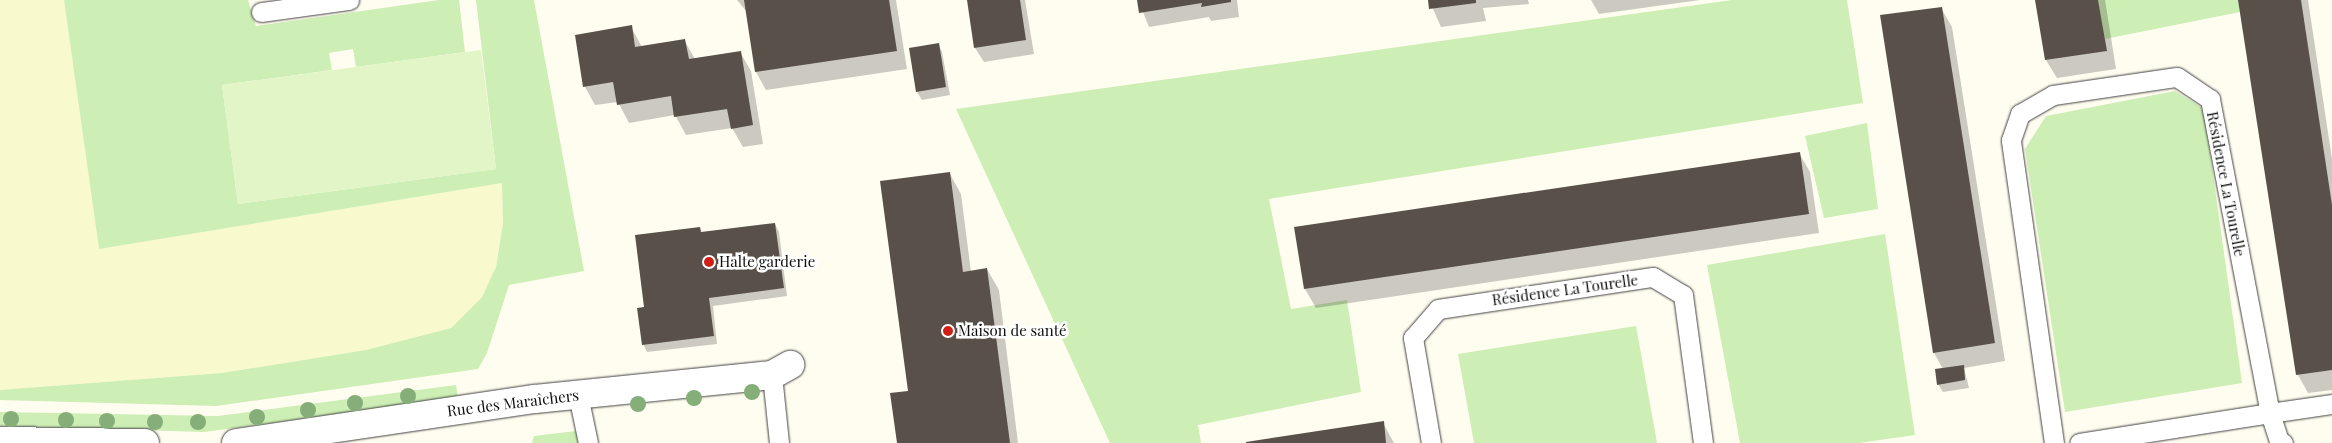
<!DOCTYPE html>
<html>
<head>
<meta charset="utf-8">
<style>
	body { margin:0 }
	#map { position:relative; width:2332px; height:443px; overflow:hidden; background:#fffdf0; font-family:"Playfair Display",serif }
	div>[style] { position:absolute }
	.farmland>* { inset:0; background:#f8f9cc }
	.green>* { inset:0; background:#cdeeb4 }
	.pitch>* { inset:0; background:#e1f5c7 }
	.shadow>* { inset:0; background:#0003 }
	.building>* { inset:0; background:#585049 }
	.roads { filter:drop-shadow(0 0 1px #414141) drop-shadow(0 0 1px #414141) }
	.service>* { height:19px; margin:-9.5px; padding:0 9.5px; transform-origin:9.5px; border-radius:9.5px; background:#fff }
	.minor>* { height:28px; margin:-14px; padding:0 14px; transform-origin:14px; border-radius:14px; background:#fff }
	.trees>* { width:16px; height:16px; margin:-8px; border-radius:50%; background:#85ae79 }
	.dots>* { width:14px; height:14px; translate:-50% -50%; box-sizing:border-box; border:2px solid #fff; border-radius:50% }
	span { translate:-50% -50%; white-space:nowrap; text-align:center; line-height:1.15; -webkit-text-stroke:5px #fff; paint-order:stroke }
	.street-label { font-size:15px; color:#0e0e0e }
	.poi-label { font-size:15px; color:#0e0e0e }
	.left { translate:0 -50%; text-align:left }
</style>
</head>
<body>
<div id="map">
	<div class="farmland">
		<div style="clip-path:polygon(0 0,64px 0,99px 249px,502px 183px,503px 224px,496px 267px,482px 297px,451px 328px,366px 350px,222px 373px,0 390px)"></div>
	</div>
	<div class="green">
		<div style="clip-path:polygon(64px 0,248px 0,256px 26px,439px 0,459px 0,465px 52px,356px 67px,353px 49px,329px 53px,332px 70px,222px 85px,238px 204px,496px 169px,476px 0,534px 0,584px 271px,509px 285px,487px 353px,478px 369px,216px 406px,0 400px,0 390px,222px 373px,366px 350px,451px 328px,482px 297px,496px 267px,503px 224px,502px 183px,99px 249px)"></div>
		<div style="clip-path:polygon(1732px 0,1847px 0,1863px 103px,1269px 199px,1291px 309px,1347px 300px,1361px 392px,1198px 425px,1201px 443px,1110px 443px,956px 109px)"></div>
		<div style="clip-path:polygon(2098px 0,2238px 0,2240px 12px,2105px 39px)"></div>
		<div style="clip-path:polygon(2175px 91px,2204px 109px,2242px 383px,2065px 412px,2025px 149px,2046px 116px)"></div>
		<div style="clip-path:polygon(1867px 123px,1878px 209px,1824px 218px,1805px 136px)"></div>
		<div style="clip-path:polygon(1885px 234px,1915px 435px,1859px 443px,1740px 443px,1707px 265px)"></div>
		<div style="clip-path:polygon(1636px 326px,1657px 443px,1474px 443px,1458px 354px)"></div>
		<div style="clip-path:polygon(456px 385px,458px 398px,204px 432px,0 426px,0 412px,218px 416px)"></div>
		<div style="clip-path:polygon(576px 431px,578px 443px,532px 443px,534px 436px)"></div>
	</div>
	<div class="pitch">
		<div style="clip-path:polygon(481px 50px,496px 169px,238px 204px,222px 85px)"></div>
	</div>
	<div class="shadow">
		<div style="clip-path:polygon(737px 0,896px 0,907px 69px,766px 90px,756px 72px,747px 12px)"></div>
		<div style="clip-path:polygon(968px 0,1025px 0,1034px 54px,984px 62px,975px 48px)"></div>
		<div style="clip-path:polygon(1138px 0,1237px 0,1239px 17px,1211px 21px,1209px 17px,1149px 27px)"></div>
		<div style="clip-path:polygon(1429px 0,1528px 0,1529px 4px,1483px 8px,1486px 21px,1441px 27px)"></div>
		<div style="clip-path:polygon(1591px 0,1700px 0,1599px 14px)"></div>
		<div style="clip-path:polygon(2036px 0,2105px 0,2116px 69px,2057px 78px,2046px 60px)"></div>
		<div style="clip-path:polygon(2240px 0,2308px 0,2332px 159px,2332px 390px,2308px 393px,2298px 375px)"></div>
		<div style="clip-path:polygon(1941px 8px,1952px 27px,2005px 361px,1964px 368px,1969px 388px,1943px 392px,1938px 384px,1943px 369px,1934px 353px,1881px 16px)"></div>
		<div style="clip-path:polygon(631px 27px,642px 47px,684px 40px,695px 59px,740px 52px,751px 71px,763px 144px,743px 147px,732px 128px,686px 135px,675px 115px,629px 123px,618px 102px,595px 105px,585px 87px,577px 36px)"></div>
		<div style="clip-path:polygon(938px 44px,942px 52px,950px 95px,922px 100px,917px 92px)"></div>
		<div style="clip-path:polygon(1799px 153px,1810px 172px,1819px 233px,1316px 308px,1305px 289px,1296px 228px)"></div>
		<div style="clip-path:polygon(950px 174px,961px 194px,971px 272px,987px 269px,999px 290px,1018px 443px,898px 443px)"></div>
		<div style="clip-path:polygon(775px 224px,779px 232px,787px 296px,713px 306px,717px 344px,647px 352px,643px 344px,646px 308px,699px 228px,702px 233px)"></div>
		<div style="clip-path:polygon(1383px 423px,1394px 443px,1247px 443px)"></div>
	</div>
	<div class="building">
		<div style="clip-path:polygon(744px 0,889px 0,897px 51px,755px 72px)"></div>
		<div style="clip-path:polygon(967px 0,1020px 0,1026px 40px,974px 48px)"></div>
		<div style="clip-path:polygon(1137px 0,1231px 0,1231px 2px,1201px 7px,1202px 3px,1139px 13px)"></div>
		<div style="clip-path:polygon(1428px 0,1476px 0,1476px 3px,1429px 9px)"></div>
		<div style="clip-path:polygon(2035px 0,2098px 0,2107px 51px,2045px 60px)"></div>
		<div style="clip-path:polygon(2238px 0,2301px 0,2332px 205px,2332px 370px,2296px 375px)"></div>
		<div style="clip-path:polygon(1942px 7px,1995px 343px,1933px 353px,1880px 15px)"></div>
		<div style="clip-path:polygon(632px 25px,635px 47px,685px 39px,689px 59px,741px 51px,753px 125px,731px 129px,727px 109px,674px 117px,671px 96px,617px 105px,613px 82px,583px 87px,575px 35px)"></div>
		<div style="clip-path:polygon(939px 43px,946px 87px,916px 92px,909px 48px)"></div>
		<div style="clip-path:polygon(1800px 152px,1809px 214px,1304px 289px,1294px 227px)"></div>
		<div style="clip-path:polygon(950px 172px,963px 272px,987px 268px,1010px 443px,897px 443px,890px 393px,908px 391px,880px 181px)"></div>
		<div style="clip-path:polygon(775px 223px,784px 288px,709px 298px,714px 336px,642px 345px,637px 308px,644px 307px,635px 235px,700px 227px,701px 232px)"></div>
		<div style="clip-path:polygon(1964px 365px,1965px 380px,1937px 385px,1935px 369px)"></div>
		<div style="clip-path:polygon(1384px 421px,1386px 443px,1246px 443px,1246px 442px)"></div>
	</div>
	<div class="roads">
		<div class="service">
			<div style="left:261px;top:12px;width:89px;rotate:-7.8deg"></div>
			<div style="left:772px;top:375px;width:68px;rotate:84.1deg"></div>
			<div style="left:578px;top:395px;width:49px;rotate:78.2deg"></div>
			<div style="left:1431px;top:443px;width:107px;rotate:-99.7deg"></div>
			<div style="left:1413px;top:338px;width:38px;rotate:-49deg"></div>
			<div style="left:1438px;top:309px;width:217px;rotate:-8.5deg"></div>
			<div style="left:1653px;top:277px;width:35px;rotate:31deg"></div>
			<div style="left:1683px;top:295px;width:149px;rotate:82.3deg"></div>
			<div style="left:2054px;top:443px;width:306px;rotate:-98.1deg"></div>
			<div style="left:2011px;top:140px;width:28px;rotate:-71deg"></div>
			<div style="left:2020px;top:114px;width:38px;rotate:-30deg"></div>
			<div style="left:2053px;top:95px;width:125px;rotate:-8.3deg"></div>
			<div style="left:2177px;top:77px;width:40px;rotate:34deg"></div>
			<div style="left:2210px;top:99px;width:320px;rotate:79.2deg"></div>
			<div style="left:2270px;top:413px;width:193px;rotate:171.1deg"></div>
			<div style="left:2283px;top:443px;width:4px;rotate:-153deg"></div>
			<div style="left:2279px;top:441px;width:29px;rotate:-108deg"></div>
			<div style="left:2270px;top:413px;width:63px;rotate:-8.3deg"></div>
		</div>
		<div class="minor">
			<div style="left:0;top:441px;width:145px;rotate:0.8deg"></div>
			<div style="left:236px;top:443px;width:302px;rotate:-8.4deg"></div>
			<div style="left:535px;top:399px;width:238px;rotate:-5.8deg"></div>
			<div style="left:772px;top:375px;width:21px;rotate:-29deg"></div>
		</div>
	</div>
	<div class="trees">
		<div style="left:752px;top:392px"></div>
		<div style="left:408px;top:396px"></div>
		<div style="left:694px;top:398px"></div>
		<div style="left:355px;top:403px"></div>
		<div style="left:638px;top:404px"></div>
		<div style="left:308px;top:410px"></div>
		<div style="left:257px;top:417px"></div>
		<div style="left:11px;top:419px"></div>
		<div style="left:66px;top:420px"></div>
		<div style="left:107px;top:421px"></div>
		<div style="left:155px;top:422px"></div>
		<div style="left:198px;top:422px"></div>
	</div>
	<div class="dots">
		<div style="left:709px;top:262px;background:#ce1e16"></div>
		<div style="left:948px;top:331px;background:#ce1e16"></div>
	</div>
	<div class="street-label">
		<span style="left:2226px;top:184px;rotate:79deg">Résidence La Tourelle</span>
		<span style="left:1565px;top:290px;rotate:-8deg">Résidence La Tourelle</span>
		<span style="left:513px;top:403px;rotate:-7deg">Rue des Maraîchers</span>
	</div>
	<div class="poi-label">
		<span class="left" style="left:719px;top:262px">Halte garderie</span>
		<span class="left" style="left:958px;top:331px">Maison de santé</span>
	</div>
</div>
</body>
</html>
